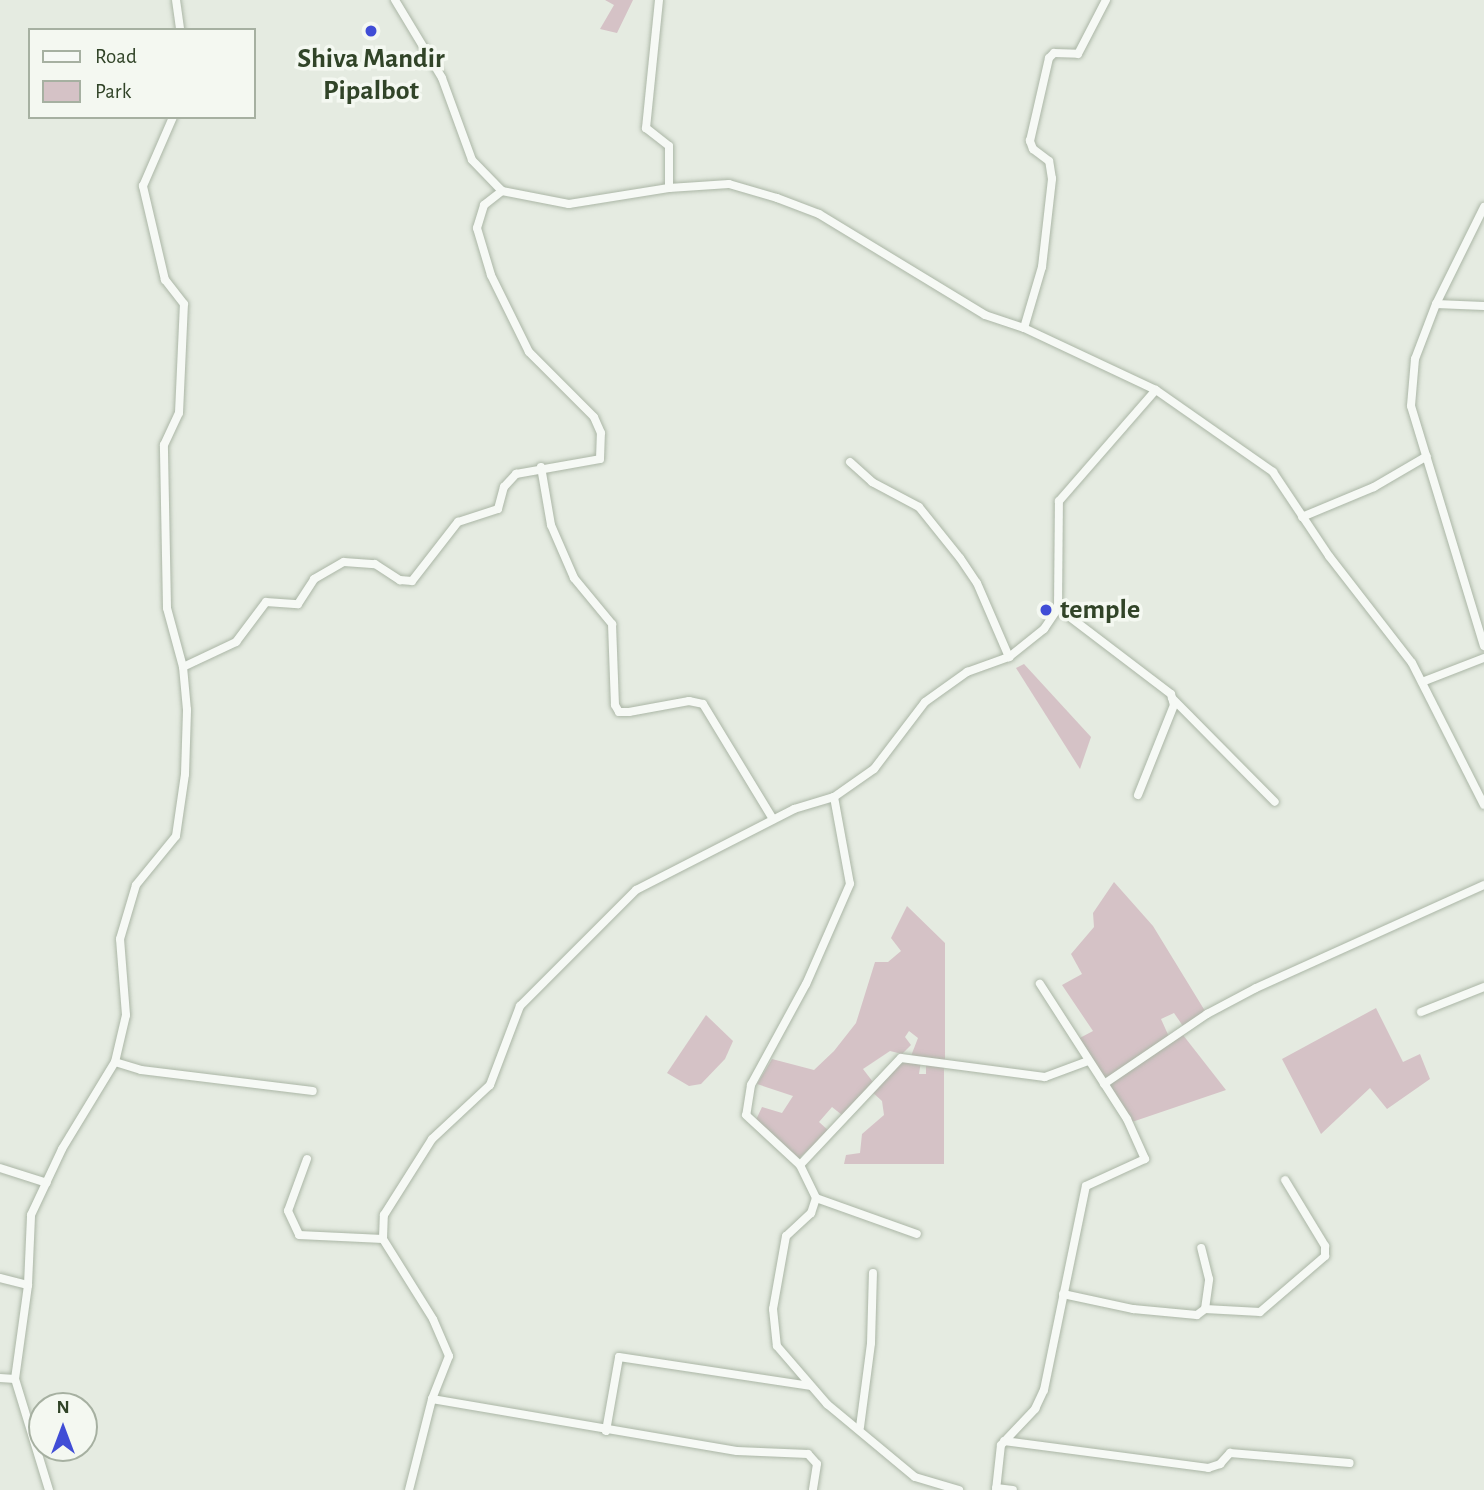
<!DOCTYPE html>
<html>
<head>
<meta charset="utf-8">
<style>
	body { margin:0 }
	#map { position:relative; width:1484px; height:1490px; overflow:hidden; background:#e5ebe1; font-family:"Alegreya Sans",sans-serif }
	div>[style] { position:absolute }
	.green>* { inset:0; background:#d5c2c6 }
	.roads { filter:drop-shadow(0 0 2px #abb6a6) drop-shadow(0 0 2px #abb6a6) }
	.minor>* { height:8px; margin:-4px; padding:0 4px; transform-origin:4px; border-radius:4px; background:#f6f9f5 }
	.dots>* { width:19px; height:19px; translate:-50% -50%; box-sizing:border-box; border:4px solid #f4f8f1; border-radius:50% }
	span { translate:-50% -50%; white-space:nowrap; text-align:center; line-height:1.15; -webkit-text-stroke:7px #f4f8f1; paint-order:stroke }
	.poi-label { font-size:28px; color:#314428; font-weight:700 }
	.left { translate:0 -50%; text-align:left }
	.legend { position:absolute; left:28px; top:28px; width:228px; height:91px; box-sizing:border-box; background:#f4f8f1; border:2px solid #a6b0a1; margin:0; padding:9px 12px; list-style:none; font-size:21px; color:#314428 }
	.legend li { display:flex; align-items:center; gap:14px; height:35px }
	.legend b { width:35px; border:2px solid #a6b0a1 }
	.north { position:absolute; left:28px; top:1392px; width:70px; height:70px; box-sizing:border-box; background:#f4f8f1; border:2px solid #a6b0a1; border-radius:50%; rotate:0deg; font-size:19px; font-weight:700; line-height:28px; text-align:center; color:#314428 }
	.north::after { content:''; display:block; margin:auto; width:24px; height:32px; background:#404dd6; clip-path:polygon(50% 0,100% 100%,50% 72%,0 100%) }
</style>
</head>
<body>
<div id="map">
	<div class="green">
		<div style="clip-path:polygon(605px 0,633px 0,617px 33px,600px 29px,614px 5px)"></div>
		<div style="clip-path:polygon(1024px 664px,1091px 737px,1080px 769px,1016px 668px)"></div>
		<div style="clip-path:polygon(1114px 882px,1153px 926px,1205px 1011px,1185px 1029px,1174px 1013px,1161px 1019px,1170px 1039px,1104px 1082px,1076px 1040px,1093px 1031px,1062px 985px,1082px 974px,1071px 954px,1094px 927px,1093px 913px)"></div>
		<div style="clip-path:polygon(907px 906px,945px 943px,945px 1060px,911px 1056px,918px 1038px,909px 1031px,905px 1037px,911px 1045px,902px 1054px,890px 1051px,863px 1069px,873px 1082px,842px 1115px,832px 1107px,819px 1122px,829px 1131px,797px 1160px,755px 1122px,762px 1107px,782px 1113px,793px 1096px,757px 1084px,772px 1059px,814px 1070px,834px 1051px,856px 1023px,875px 962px,888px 962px,901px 951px,891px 938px)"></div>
		<div style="clip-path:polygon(1376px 1008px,1403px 1062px,1420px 1054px,1430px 1079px,1387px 1109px,1370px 1088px,1321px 1134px,1282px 1059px)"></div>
		<div style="clip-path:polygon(706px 1015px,733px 1041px,725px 1059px,701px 1084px,689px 1086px,667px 1073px)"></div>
		<div style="clip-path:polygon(1183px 1035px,1226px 1090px,1132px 1122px,1106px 1084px)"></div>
		<div style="clip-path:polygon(905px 1060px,921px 1061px,919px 1074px,926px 1074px,926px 1062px,944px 1065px,944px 1164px,844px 1164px,846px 1155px,860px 1153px,862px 1134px,884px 1115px,882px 1101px,870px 1090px)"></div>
	</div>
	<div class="roads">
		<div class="minor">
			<div style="left:176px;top:0;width:30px;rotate:82deg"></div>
			<div style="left:395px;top:0;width:91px;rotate:58.9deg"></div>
			<div style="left:442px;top:78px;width:87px;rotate:69.9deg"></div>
			<div style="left:472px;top:160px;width:43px;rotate:45.9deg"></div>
			<div style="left:502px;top:191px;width:68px;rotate:11deg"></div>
			<div style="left:569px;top:204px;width:101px;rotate:-9.1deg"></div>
			<div style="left:669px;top:188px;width:60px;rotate:-3.8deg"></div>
			<div style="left:729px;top:184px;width:50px;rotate:16.3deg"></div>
			<div style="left:777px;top:198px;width:45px;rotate:20.9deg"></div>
			<div style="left:819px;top:214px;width:194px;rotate:31.3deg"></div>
			<div style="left:985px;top:315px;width:41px;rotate:18.4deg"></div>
			<div style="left:1024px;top:328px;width:146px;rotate:25.2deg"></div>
			<div style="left:1156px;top:390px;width:143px;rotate:35deg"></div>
			<div style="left:1273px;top:472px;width:101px;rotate:56.3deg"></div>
			<div style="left:1329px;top:556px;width:135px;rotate:52.2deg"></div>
			<div style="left:1412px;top:663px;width:159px;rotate:63.1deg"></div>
			<div style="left:659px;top:0;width:129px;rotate:95.8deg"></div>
			<div style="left:646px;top:128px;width:29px;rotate:38deg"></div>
			<div style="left:669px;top:146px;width:42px;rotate:90deg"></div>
			<div style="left:1484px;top:207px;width:108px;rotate:116.3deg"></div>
			<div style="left:1436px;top:304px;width:59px;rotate:110.9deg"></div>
			<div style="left:1415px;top:359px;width:47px;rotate:94.9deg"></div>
			<div style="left:1411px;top:406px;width:251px;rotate:73.1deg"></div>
			<div style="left:1436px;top:304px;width:48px;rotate:2.4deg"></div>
			<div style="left:1024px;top:328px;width:64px;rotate:-73.6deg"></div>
			<div style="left:1042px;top:267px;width:89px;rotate:-83.5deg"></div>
			<div style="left:1052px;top:179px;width:18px;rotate:-99deg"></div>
			<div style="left:1049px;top:161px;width:20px;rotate:-143deg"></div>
			<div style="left:1033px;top:149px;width:9px;rotate:-111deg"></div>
			<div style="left:1030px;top:141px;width:85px;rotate:-77.1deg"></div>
			<div style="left:1049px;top:58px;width:7px;rotate:-45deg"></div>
			<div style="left:1054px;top:53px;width:24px;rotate:2deg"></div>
			<div style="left:1078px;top:54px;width:61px;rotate:-62.6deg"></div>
			<div style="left:850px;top:462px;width:30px;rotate:42deg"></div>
			<div style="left:872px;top:482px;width:53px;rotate:28deg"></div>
			<div style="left:919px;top:507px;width:65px;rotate:51.2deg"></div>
			<div style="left:960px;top:558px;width:30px;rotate:56deg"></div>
			<div style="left:977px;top:583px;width:81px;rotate:66.6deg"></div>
			<div style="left:541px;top:467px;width:59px;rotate:80.2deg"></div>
			<div style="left:551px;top:525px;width:58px;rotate:66.5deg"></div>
			<div style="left:574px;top:578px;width:60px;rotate:50.4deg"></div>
			<div style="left:612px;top:624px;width:81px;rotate:87.9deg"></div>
			<div style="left:615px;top:705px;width:8px;rotate:60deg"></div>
			<div style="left:619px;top:712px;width:10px"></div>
			<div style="left:629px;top:712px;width:61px;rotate:-10.4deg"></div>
			<div style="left:689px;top:701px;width:14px;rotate:12deg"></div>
			<div style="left:703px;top:704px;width:135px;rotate:58.7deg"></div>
			<div style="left:1302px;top:517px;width:78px;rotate:-22.6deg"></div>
			<div style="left:1374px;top:487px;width:61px;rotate:-30.3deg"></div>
			<div style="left:1058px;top:608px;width:142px;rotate:37.3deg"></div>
			<div style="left:1171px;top:694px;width:11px;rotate:75deg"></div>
			<div style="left:1174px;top:705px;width:97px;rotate:111.8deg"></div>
			<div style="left:183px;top:667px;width:59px;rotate:-25.3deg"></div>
			<div style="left:236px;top:642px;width:50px;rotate:-53.1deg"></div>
			<div style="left:266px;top:602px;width:32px;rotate:4deg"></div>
			<div style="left:298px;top:604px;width:30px;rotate:-57deg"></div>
			<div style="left:314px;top:579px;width:34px;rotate:-30deg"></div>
			<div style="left:344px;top:562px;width:31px;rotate:4deg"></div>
			<div style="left:375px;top:564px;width:30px;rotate:33deg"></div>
			<div style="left:400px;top:580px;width:12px;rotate:5deg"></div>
			<div style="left:412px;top:581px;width:75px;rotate:-52.1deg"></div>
			<div style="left:458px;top:522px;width:42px;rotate:-18deg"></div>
			<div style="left:498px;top:509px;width:23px;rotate:-75deg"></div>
			<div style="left:504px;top:487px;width:18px;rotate:-47deg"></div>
			<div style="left:516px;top:474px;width:85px;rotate:-10.1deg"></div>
			<div style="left:600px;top:459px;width:26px;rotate:-88deg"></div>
			<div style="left:601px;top:433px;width:17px;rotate:-114deg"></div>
			<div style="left:594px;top:417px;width:92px;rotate:-135deg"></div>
			<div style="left:529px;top:352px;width:86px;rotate:-116.3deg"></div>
			<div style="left:491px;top:275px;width:49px;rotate:-106.6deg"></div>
			<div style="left:477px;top:228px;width:24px;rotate:-73deg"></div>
			<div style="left:484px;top:205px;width:23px;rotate:-38deg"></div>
			<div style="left:1422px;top:682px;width:66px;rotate:-21.2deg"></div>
			<div style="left:1172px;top:698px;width:146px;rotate:45.3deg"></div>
			<div style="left:834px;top:797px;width:88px;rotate:79.6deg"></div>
			<div style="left:850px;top:884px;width:109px;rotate:113.7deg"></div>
			<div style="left:806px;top:984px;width:115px;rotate:118.6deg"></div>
			<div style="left:751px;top:1085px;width:30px;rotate:99deg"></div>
			<div style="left:746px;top:1115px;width:74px;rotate:42.8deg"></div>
			<div style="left:800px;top:1165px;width:37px;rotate:64deg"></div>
			<div style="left:816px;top:1198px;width:16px;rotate:108deg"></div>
			<div style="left:811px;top:1213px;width:34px;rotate:137deg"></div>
			<div style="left:786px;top:1236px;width:74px;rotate:100.1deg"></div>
			<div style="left:773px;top:1309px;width:37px;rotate:84deg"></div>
			<div style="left:777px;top:1346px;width:77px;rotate:49.2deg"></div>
			<div style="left:827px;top:1404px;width:114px;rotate:39.7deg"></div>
			<div style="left:915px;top:1477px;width:46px;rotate:16.5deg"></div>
			<div style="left:1421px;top:1012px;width:68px;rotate:-21.6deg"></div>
			<div style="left:115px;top:1062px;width:27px;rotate:17deg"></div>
			<div style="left:141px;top:1070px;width:173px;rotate:7deg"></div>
			<div style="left:1104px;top:1084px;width:125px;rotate:-34.2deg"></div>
			<div style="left:1207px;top:1014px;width:55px;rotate:-28deg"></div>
			<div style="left:1256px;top:988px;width:250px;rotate:-24.3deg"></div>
			<div style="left:307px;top:1159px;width:55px;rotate:110.1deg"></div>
			<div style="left:288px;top:1211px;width:26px;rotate:65deg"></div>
			<div style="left:299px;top:1235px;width:84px;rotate:2.7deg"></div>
			<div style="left:800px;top:1165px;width:147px;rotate:-46.7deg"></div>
			<div style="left:901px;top:1058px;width:145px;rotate:7.5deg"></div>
			<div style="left:1045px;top:1077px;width:46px;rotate:-20.4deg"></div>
			<div style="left:0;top:1168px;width:49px;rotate:17.7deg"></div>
			<div style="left:816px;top:1198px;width:107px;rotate:19.6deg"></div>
			<div style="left:0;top:1278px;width:29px;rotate:14deg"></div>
			<div style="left:1063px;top:1294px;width:72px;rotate:12.1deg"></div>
			<div style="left:1133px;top:1309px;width:64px;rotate:5.4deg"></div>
			<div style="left:1197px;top:1315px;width:10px;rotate:-37deg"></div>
			<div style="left:1205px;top:1309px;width:30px;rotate:-82deg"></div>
			<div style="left:1209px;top:1279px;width:32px;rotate:-104deg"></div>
			<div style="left:1205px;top:1309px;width:55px;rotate:3.1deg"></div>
			<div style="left:1260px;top:1312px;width:86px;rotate:-40.7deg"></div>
			<div style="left:1325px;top:1256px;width:10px;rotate:-90deg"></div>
			<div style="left:1325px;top:1246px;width:77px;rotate:-121.2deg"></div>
			<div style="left:0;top:1378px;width:15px;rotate:4deg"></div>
			<div style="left:432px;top:1399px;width:309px;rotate:9.7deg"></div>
			<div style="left:737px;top:1451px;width:71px;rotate:2.4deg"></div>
			<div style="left:808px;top:1454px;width:13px;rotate:48deg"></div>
			<div style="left:817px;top:1464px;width:26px;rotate:99deg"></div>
			<div style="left:860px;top:1427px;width:85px;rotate:-82.5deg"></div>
			<div style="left:871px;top:1343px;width:70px;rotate:-88.4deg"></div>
			<div style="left:606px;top:1431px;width:75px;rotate:-80deg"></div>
			<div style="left:619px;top:1357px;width:193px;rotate:8.6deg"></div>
			<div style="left:1004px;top:1441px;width:206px;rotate:7.5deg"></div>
			<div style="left:1208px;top:1468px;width:13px;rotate:-18deg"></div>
			<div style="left:1220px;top:1464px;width:15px;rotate:-48deg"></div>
			<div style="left:1230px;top:1453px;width:120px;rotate:4.8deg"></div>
			<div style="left:996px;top:1488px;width:17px;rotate:7deg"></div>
			<div style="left:49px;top:1490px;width:116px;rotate:-107deg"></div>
			<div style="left:15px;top:1379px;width:95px;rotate:-82.1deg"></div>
			<div style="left:28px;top:1285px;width:70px;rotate:-87.5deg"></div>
			<div style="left:31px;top:1215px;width:73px;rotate:-64.8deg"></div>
			<div style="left:62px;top:1149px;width:102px;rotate:-58.7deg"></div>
			<div style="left:115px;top:1062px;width:48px;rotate:-76.8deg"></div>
			<div style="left:126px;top:1015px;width:76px;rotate:-94.5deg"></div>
			<div style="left:120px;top:939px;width:56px;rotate:-73.5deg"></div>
			<div style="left:136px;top:885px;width:63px;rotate:-50.8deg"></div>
			<div style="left:176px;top:836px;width:63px;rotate:-81.7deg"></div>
			<div style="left:185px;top:774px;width:64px;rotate:-88.2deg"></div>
			<div style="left:187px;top:710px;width:43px;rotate:-95.3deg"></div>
			<div style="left:183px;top:667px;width:61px;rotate:-105.2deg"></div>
			<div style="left:167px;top:608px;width:163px;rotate:-91.1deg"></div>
			<div style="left:164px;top:445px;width:35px;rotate:-65deg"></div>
			<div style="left:179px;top:413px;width:109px;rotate:-87.4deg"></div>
			<div style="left:184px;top:304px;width:31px;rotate:-128deg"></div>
			<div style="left:165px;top:280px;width:97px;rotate:-103.2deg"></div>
			<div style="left:143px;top:186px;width:75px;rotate:-66.5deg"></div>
			<div style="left:409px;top:1490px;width:94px;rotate:-75.8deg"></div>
			<div style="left:432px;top:1399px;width:46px;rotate:-68.4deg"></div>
			<div style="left:449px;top:1356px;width:40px;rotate:-113.4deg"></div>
			<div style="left:433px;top:1319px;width:94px;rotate:-122deg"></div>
			<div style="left:383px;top:1239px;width:24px;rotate:-88deg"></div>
			<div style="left:384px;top:1215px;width:90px;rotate:-57.7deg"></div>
			<div style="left:432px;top:1139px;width:79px;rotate:-43deg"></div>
			<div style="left:490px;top:1085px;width:85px;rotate:-69.2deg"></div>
			<div style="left:520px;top:1006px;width:164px;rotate:-45deg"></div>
			<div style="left:636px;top:890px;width:178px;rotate:-27.1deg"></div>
			<div style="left:794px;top:809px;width:42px;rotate:-16.7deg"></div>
			<div style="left:834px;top:797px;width:49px;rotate:-35deg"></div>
			<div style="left:874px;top:769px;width:84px;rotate:-52.7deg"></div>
			<div style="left:925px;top:702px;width:52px;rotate:-35.5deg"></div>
			<div style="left:967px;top:672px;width:45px;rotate:-19.7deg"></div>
			<div style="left:1009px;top:657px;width:45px;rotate:-38.7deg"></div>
			<div style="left:1044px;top:629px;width:25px;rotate:-56deg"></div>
			<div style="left:1058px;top:608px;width:107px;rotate:-89.5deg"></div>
			<div style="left:1059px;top:501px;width:147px;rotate:-48.9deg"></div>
			<div style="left:996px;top:1490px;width:45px;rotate:-83.7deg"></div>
			<div style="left:1001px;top:1445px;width:50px;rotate:-46.6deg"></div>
			<div style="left:1035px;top:1409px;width:21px;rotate:-65deg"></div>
			<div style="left:1044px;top:1390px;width:208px;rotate:-78.4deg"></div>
			<div style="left:1086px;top:1186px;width:65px;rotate:-24.6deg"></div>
			<div style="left:1145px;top:1159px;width:44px;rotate:-114.2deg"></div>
			<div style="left:1127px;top:1119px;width:161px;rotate:-122.8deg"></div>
		</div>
	</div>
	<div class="dots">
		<div style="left:371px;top:31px;background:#404dd6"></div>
		<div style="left:1046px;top:610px;background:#404dd6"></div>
	</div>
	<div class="poi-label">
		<span style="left:371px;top:75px">Shiva Mandir<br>Pipalbot</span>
		<span class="left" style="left:1060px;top:610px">temple</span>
	</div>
	<ul class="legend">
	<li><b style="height:9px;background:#f6f9f5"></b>Road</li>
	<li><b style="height:19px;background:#d5c2c6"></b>Park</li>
	</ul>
	<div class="north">N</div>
</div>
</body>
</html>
